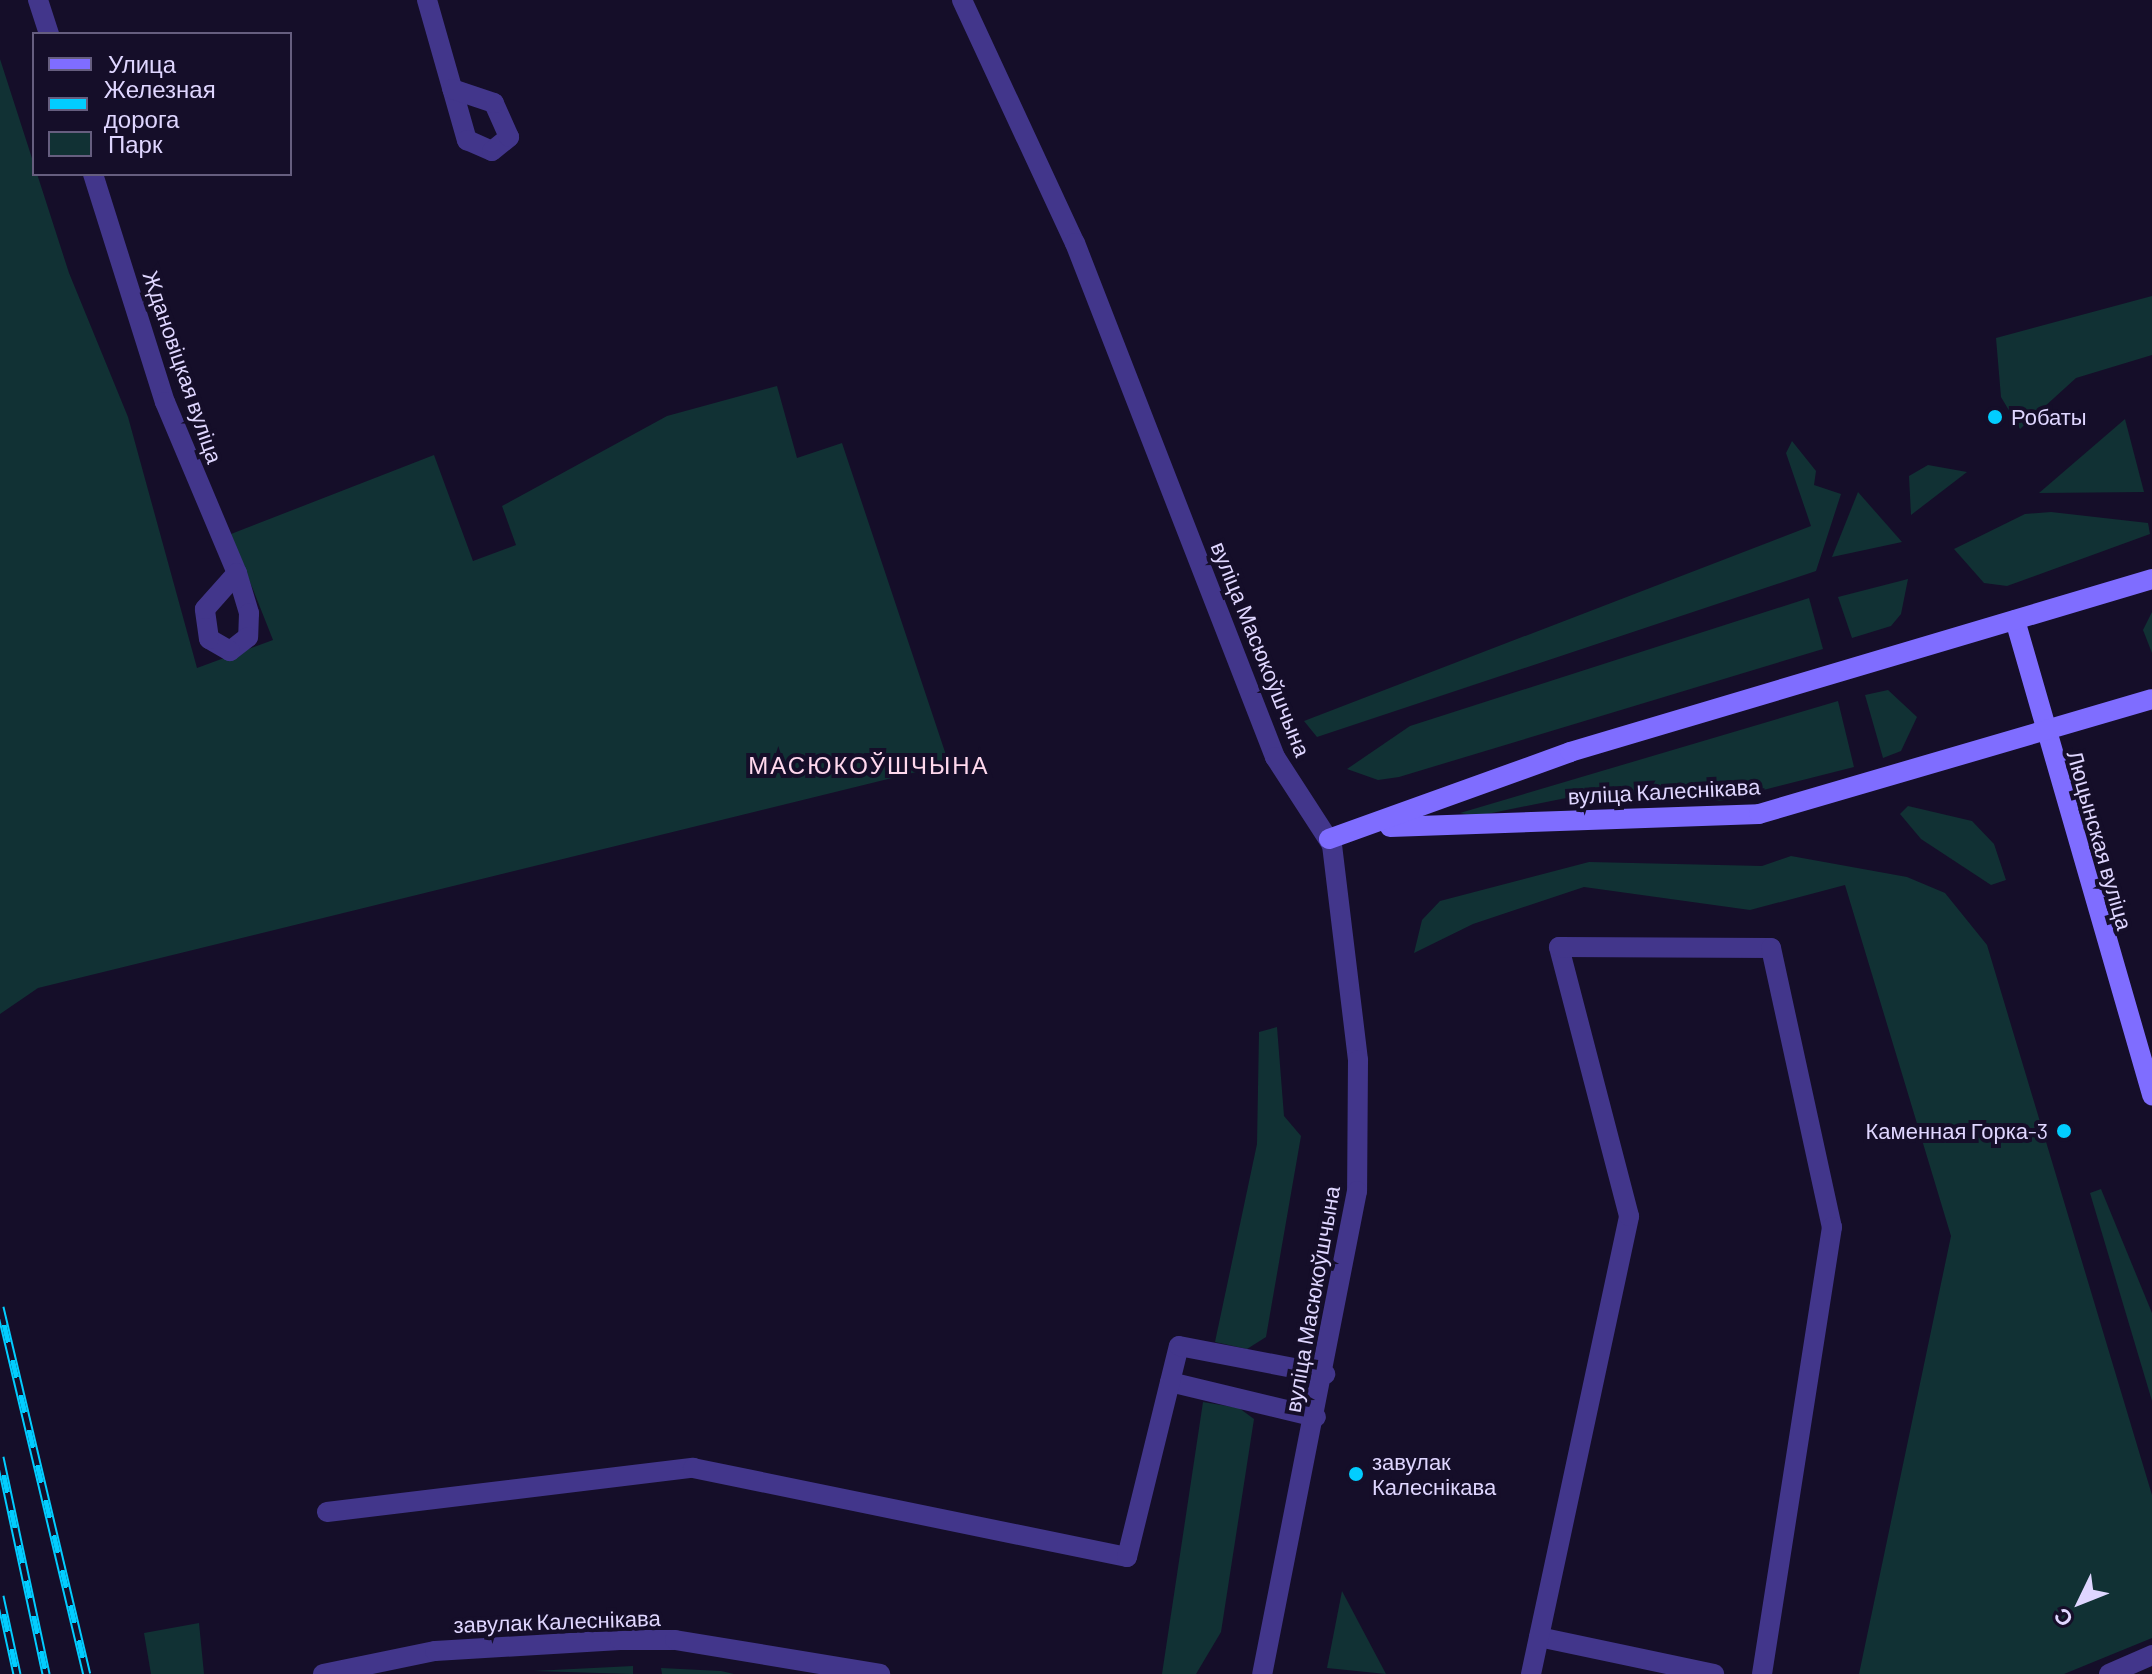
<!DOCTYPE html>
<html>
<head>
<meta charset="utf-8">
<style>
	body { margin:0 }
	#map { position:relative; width:2152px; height:1674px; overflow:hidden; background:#150e29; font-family:Barlow,sans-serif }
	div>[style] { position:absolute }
	.green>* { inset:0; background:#113134 }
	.lane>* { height:20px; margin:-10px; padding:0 10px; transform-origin:10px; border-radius:10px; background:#42368b }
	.street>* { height:20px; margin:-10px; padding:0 10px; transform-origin:10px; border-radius:10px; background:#42368b }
	.secondary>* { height:20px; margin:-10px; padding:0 10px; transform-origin:10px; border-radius:10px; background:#7f6dff }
	.rail>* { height:9px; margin-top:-4.5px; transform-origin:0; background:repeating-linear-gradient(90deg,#150e29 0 18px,#02cdff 0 36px); box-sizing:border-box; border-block:2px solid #02cdff }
	.dots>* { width:22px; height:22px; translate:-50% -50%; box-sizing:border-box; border:4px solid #150e29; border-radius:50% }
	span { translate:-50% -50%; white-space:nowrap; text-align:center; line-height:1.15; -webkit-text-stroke:8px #150e29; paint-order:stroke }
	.street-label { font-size:22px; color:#dfd6ff }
	.poi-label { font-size:22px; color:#dfd6ff }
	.left { translate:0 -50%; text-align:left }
	.right { translate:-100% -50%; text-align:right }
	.neighbourhood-label { font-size:24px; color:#ffd8ed; letter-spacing:2px }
	.legend { position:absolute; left:32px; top:32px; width:260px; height:144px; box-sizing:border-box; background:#150e29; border:2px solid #665e7f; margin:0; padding:10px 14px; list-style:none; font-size:24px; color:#dfd6ff }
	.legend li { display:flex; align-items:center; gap:16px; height:40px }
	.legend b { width:40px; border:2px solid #665e7f }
	.north { position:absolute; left:2040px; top:1562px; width:80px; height:80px; -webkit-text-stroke:6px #150e29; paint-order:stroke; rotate:227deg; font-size:22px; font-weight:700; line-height:32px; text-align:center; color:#dfd6ff }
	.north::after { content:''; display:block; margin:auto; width:28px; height:36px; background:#dfd6ff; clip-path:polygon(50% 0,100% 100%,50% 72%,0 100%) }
</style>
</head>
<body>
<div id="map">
	<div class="green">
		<div style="clip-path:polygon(0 59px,69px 273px,128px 417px,197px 668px,273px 640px,231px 534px,434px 455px,473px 561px,516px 545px,502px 506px,667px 416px,777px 386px,797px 458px,842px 443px,949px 764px,38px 988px,0 1014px)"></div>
		<div style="clip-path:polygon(2152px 296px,2152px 355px,2076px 378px,2020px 429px,2001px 397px,1996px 338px)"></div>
		<div style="clip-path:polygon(2125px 419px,2144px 492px,2039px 493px)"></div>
		<div style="clip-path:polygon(1792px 441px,1816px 471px,1814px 485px,1841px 494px,1816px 571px,1317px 737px,1304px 721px,1811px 526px,1786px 453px)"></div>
		<div style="clip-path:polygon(1928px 465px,1967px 472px,1911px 515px,1909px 476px)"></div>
		<div style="clip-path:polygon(1858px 492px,1902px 542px,1832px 557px)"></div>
		<div style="clip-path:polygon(2051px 512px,2148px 523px,2150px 534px,2007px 586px,1984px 583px,1954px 549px,2025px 514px)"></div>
		<div style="clip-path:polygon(1908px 579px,1901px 614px,1891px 626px,1852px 638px,1838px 597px)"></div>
		<div style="clip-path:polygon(1809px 598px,1823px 649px,1399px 777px,1378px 780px,1347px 769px,1410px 726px)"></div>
		<div style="clip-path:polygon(2152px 612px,2152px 653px,2143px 630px)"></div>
		<div style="clip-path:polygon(1888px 690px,1917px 717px,1901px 751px,1883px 758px,1865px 695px)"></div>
		<div style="clip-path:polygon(1838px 701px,1854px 767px,1720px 801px,1586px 794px,1477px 816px,1460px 813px)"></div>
		<div style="clip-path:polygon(1908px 806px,1972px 821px,1994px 844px,2006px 880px,1991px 885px,1921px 839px,1900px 814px)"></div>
		<div style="clip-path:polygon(1791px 856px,1907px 877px,1945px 893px,1987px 945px,2152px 1495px,2152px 1638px,2064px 1674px,1859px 1674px,1951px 1236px,1845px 885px,1750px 910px,1584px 887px,1473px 924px,1414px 953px,1422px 920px,1440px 901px,1589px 862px,1762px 866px)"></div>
		<div style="clip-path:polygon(1277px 1027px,1284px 1116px,1301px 1136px,1266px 1337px,1247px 1349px,1215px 1342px,1257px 1144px,1259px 1032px)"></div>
		<div style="clip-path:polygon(2101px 1189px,2152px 1313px,2152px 1401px,2090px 1193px)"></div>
		<div style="clip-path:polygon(1203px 1402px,1239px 1408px,1254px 1419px,1221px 1632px,1196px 1674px,1162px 1674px)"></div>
		<div style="clip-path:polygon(1342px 1591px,1386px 1674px,1327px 1668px)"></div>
		<div style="clip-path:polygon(199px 1623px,204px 1674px,151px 1674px,144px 1633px)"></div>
		<div style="clip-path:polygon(633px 1666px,633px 1674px,533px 1671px)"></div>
		<div style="clip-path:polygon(661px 1668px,721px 1671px,734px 1674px,662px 1674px)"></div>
	</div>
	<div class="lane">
		<div style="left:427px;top:0;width:146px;rotate:74.1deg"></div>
		<div style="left:467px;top:140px;width:27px;rotate:24deg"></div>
		<div style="left:492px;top:151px;width:22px;rotate:-39deg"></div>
		<div style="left:509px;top:137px;width:37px;rotate:-114deg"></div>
		<div style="left:494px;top:103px;width:44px;rotate:-161.6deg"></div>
		<div style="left:1170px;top:1382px;width:150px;rotate:13.5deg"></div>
		<div style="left:327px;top:1512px;width:369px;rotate:-6.9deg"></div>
		<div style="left:693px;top:1468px;width:443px;rotate:11.6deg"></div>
		<div style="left:1127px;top:1557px;width:217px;rotate:-76.2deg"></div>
		<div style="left:1179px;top:1346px;width:149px;rotate:10.9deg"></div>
		<div style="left:1539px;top:1637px;width:179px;rotate:11.9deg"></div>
		<div style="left:1531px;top:1674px;width:468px;rotate:-77.9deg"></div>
		<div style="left:1629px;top:1216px;width:278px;rotate:-104.6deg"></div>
		<div style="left:1559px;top:947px;width:212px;rotate:0.3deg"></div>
		<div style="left:1771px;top:948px;width:286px;rotate:77.7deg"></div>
		<div style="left:1832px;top:1227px;width:452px;rotate:98.9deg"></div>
	</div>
	<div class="street">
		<div style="left:38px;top:0;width:36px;rotate:72deg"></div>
		<div style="left:962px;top:0;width:268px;rotate:65.1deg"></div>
		<div style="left:1075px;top:243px;width:552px;rotate:68.74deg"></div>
		<div style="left:1275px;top:757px;width:105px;rotate:57.1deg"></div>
		<div style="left:1332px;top:845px;width:217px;rotate:83.1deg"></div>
		<div style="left:1358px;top:1060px;width:131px;rotate:90.4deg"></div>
		<div style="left:1357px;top:1191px;width:492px;rotate:101.1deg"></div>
		<div style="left:93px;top:174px;width:239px;rotate:72.5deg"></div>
		<div style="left:165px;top:402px;width:186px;rotate:67.2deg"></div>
		<div style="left:237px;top:573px;width:42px;rotate:73.3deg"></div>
		<div style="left:249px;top:613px;width:24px;rotate:92deg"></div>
		<div style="left:248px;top:637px;width:23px;rotate:142deg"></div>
		<div style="left:230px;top:651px;width:24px;rotate:-150deg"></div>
		<div style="left:209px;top:639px;width:30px;rotate:-98deg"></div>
		<div style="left:205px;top:609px;width:48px;rotate:-48.4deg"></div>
		<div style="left:323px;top:1674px;width:114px;rotate:-11.6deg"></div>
		<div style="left:435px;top:1651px;width:185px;rotate:-3.4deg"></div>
		<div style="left:620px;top:1640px;width:55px"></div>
		<div style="left:675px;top:1640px;width:208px;rotate:9.4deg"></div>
		<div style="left:2109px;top:1674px;width:47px;rotate:-23.8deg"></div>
	</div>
	<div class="secondary">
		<div style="left:2015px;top:620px;width:495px;rotate:73.9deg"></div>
		<div style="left:1390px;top:827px;width:369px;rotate:-2deg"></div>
		<div style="left:1759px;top:814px;width:409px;rotate:-16.3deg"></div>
		<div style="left:1329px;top:839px;width:256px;rotate:-19.8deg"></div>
		<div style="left:1570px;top:752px;width:607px;rotate:-16.55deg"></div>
	</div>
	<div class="rail">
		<div style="left:0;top:1307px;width:377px;rotate:76.7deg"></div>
		<div style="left:0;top:1457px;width:222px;rotate:78deg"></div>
		<div style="left:0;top:1596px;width:80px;rotate:77.7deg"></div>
	</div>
	<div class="dots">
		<div style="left:1995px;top:417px;background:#02cdff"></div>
		<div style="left:2064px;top:1131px;background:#02cdff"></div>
		<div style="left:1356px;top:1474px;background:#02cdff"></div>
	</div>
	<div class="street-label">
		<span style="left:183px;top:367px;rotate:71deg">Ждановіцкая вуліца</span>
		<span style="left:1261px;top:649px;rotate:68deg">вуліца Масюкоўшчына</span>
		<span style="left:1664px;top:791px;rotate:-3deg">вуліца Калеснікава</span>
		<span style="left:2100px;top:840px;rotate:74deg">Люцынская вуліца</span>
		<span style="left:1312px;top:1299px;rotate:-80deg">вуліца Масюкоўшчына</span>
		<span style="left:557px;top:1621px;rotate:-2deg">завулак Калеснікава</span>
	</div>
	<div class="poi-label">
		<span class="left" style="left:2011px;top:417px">Робаты</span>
		<span class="right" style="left:2048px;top:1131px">Каменная Горка-3</span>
		<span class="left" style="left:1372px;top:1474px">завулак<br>Калеснікава</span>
	</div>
	<div class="neighbourhood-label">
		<span style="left:869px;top:765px">МАСЮКОЎШЧЫНА</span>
	</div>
	<ul class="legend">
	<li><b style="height:10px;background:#7f6dff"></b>Улица</li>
	<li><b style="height:10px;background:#02cdff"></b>Железная дорога</li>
	<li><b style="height:22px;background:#113134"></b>Парк</li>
	</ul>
	<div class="north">С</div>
</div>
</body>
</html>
